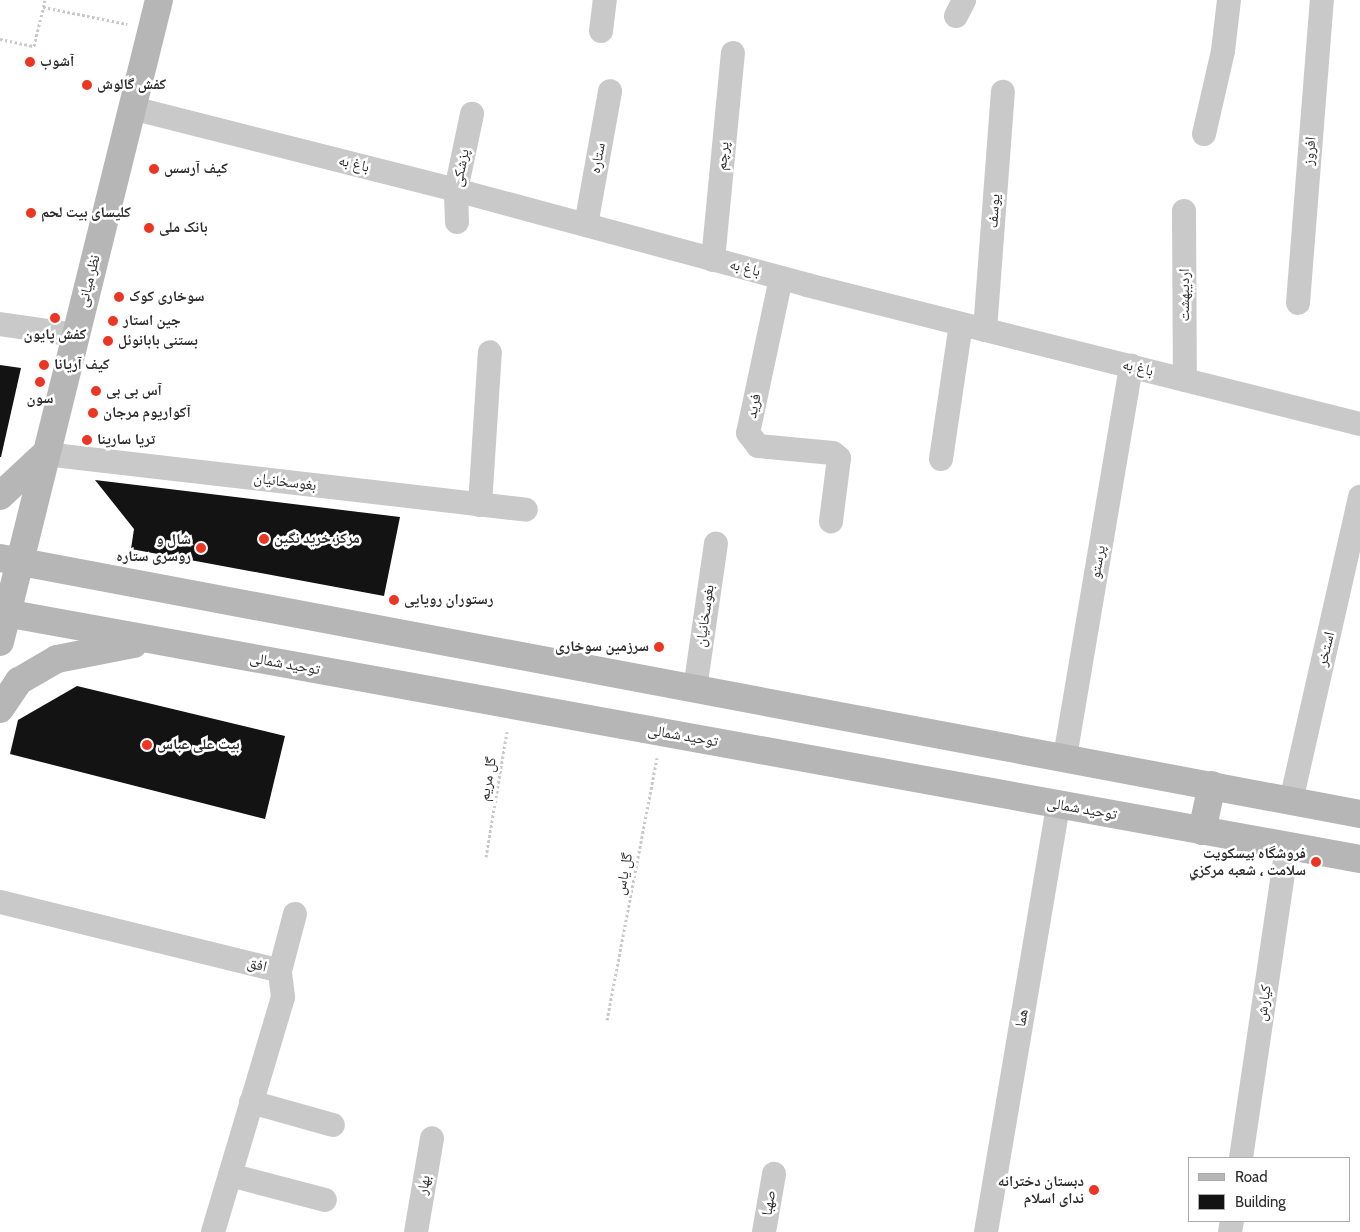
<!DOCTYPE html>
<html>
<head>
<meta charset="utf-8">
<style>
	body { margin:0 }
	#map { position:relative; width:1360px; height:1232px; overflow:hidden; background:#fff; font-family:Cabin,"Noto Naskh Arabic",sans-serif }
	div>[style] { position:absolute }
	.building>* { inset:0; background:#131313 }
	.path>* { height:3px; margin-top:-1.5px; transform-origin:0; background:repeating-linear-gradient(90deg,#c9c9c9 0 2.5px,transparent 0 5px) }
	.minor>* { height:24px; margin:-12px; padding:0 12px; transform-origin:12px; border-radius:12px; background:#c9c9c9 }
	.secondary>* { height:28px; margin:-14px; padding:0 14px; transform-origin:14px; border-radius:14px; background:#b6b6b6 }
	.dots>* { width:14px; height:14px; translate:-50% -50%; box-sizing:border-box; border:2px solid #fff; border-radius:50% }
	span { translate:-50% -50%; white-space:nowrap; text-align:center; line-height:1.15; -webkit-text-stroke:5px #fff; paint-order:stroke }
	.poi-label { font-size:15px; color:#2c2c2c; font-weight:700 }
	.left { translate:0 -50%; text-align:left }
	.right { translate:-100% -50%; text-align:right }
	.street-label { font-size:15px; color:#2c2c2c }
	.legend { position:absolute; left:1188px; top:1157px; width:162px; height:65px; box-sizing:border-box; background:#fff; border:1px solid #ababab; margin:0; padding:6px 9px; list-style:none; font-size:15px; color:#2c2c2c }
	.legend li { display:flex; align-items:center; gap:10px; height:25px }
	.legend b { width:25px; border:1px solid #ababab }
</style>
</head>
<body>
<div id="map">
	<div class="building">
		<div style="clip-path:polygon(0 365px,21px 368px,1px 457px,0 457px)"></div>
		<div style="clip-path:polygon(95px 480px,400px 517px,384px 596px,131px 549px,134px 529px)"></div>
		<div style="clip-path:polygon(77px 686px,285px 736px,265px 819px,10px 754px,18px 720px)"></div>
	</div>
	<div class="path">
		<div style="left:43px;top:7px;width:86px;rotate:11.4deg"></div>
		<div style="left:0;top:39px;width:35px;rotate:12deg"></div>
		<div style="left:34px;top:46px;width:47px;rotate:-76.6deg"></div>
		<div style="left:486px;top:857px;width:127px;rotate:-80.5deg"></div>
		<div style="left:607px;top:1020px;width:267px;rotate:-79.2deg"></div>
	</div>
	<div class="minor">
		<div style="left:956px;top:16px;width:18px;rotate:-63deg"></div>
		<div style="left:601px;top:31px;width:31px;rotate:-83deg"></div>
		<div style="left:132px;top:108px;width:334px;rotate:14.2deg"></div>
		<div style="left:456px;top:190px;width:364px;rotate:15.1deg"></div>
		<div style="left:807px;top:285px;width:570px;rotate:14.11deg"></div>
		<div style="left:1204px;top:134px;width:85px;rotate:-77.1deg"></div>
		<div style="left:1223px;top:51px;width:51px;rotate:-83.3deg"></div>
		<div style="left:1184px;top:211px;width:169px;rotate:89.7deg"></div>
		<div style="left:457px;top:222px;width:32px;rotate:-92deg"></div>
		<div style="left:456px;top:190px;width:78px;rotate:-78.1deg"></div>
		<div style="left:586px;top:225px;width:136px;rotate:-79.8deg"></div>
		<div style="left:713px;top:260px;width:208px;rotate:-84.5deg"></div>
		<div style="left:781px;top:278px;width:158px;rotate:102deg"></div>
		<div style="left:748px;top:433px;width:16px;rotate:52deg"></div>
		<div style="left:758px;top:446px;width:75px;rotate:5.3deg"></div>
		<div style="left:833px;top:453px;width:8px;rotate:40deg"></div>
		<div style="left:839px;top:458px;width:64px;rotate:97.2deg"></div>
		<div style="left:1298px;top:303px;width:304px;rotate:-85.5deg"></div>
		<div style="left:0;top:324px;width:76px;rotate:8.3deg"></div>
		<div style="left:985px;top:330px;width:239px;rotate:-85.7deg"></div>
		<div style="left:45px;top:454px;width:484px;rotate:6.6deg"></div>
		<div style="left:941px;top:459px;width:136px;rotate:-81.6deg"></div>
		<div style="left:480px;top:505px;width:153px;rotate:-86.3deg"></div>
		<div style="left:695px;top:689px;width:147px;rotate:-81.8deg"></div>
		<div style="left:1065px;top:757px;width:397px;rotate:-80.4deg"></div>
		<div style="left:1291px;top:801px;width:312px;rotate:-77.2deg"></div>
		<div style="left:0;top:902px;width:288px;rotate:13.8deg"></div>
		<div style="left:251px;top:1102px;width:85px;rotate:15.7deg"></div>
		<div style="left:1241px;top:1158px;width:314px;rotate:-81.6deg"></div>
		<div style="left:230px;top:1175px;width:98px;rotate:14.7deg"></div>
		<div style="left:213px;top:1232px;width:245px;rotate:-73.4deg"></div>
		<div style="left:283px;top:997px;width:26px;rotate:-97deg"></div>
		<div style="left:280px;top:971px;width:59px;rotate:-75.3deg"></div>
		<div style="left:416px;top:1232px;width:95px;rotate:-80.3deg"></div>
		<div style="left:764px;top:1232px;width:59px;rotate:-80.2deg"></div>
		<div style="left:986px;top:1232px;width:433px;rotate:-80.4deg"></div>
		<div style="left:1230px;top:1232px;width:11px;rotate:-80deg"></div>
	</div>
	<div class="secondary">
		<div style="left:0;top:496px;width:62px;rotate:-43deg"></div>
		<div style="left:0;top:558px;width:1384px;rotate:10.66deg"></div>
		<div style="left:0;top:612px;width:1382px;rotate:10.29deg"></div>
		<div style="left:0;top:642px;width:661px;rotate:-76.09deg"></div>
		<div style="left:0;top:709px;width:34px;rotate:-56deg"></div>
		<div style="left:19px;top:681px;width:44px;rotate:-30.1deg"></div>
		<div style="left:57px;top:659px;width:78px;rotate:-11deg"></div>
		<div style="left:1202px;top:831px;width:47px;rotate:-77.7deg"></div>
	</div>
	<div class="dots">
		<div style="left:30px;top:62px;background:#ec3624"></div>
		<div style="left:87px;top:85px;background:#ec3624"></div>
		<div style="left:154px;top:169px;background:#ec3624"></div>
		<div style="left:31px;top:213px;background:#ec3624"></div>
		<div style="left:149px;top:228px;background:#ec3624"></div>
		<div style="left:119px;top:297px;background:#ec3624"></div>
		<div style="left:55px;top:318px;background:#ec3624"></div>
		<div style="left:113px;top:321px;background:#ec3624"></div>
		<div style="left:108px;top:341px;background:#ec3624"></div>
		<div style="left:44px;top:365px;background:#ec3624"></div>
		<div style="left:40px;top:382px;background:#ec3624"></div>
		<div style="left:96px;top:391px;background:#ec3624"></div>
		<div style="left:93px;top:413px;background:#ec3624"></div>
		<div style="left:87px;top:440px;background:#ec3624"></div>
		<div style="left:264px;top:539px;background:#ec3624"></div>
		<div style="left:201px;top:548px;background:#ec3624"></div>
		<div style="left:394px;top:600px;background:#ec3624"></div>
		<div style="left:659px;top:647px;background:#ec3624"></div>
		<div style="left:147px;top:745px;background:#ec3624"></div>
		<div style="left:1316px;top:862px;background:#ec3624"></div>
		<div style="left:1094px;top:1190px;background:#ec3624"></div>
	</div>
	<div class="poi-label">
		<span class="left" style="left:40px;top:62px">آشوب</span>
		<span class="left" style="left:97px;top:85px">کفش گالوش</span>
		<span class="left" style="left:164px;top:169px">کیف آرسس</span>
		<span class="left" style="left:41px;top:213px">کلیسای بیت لحم</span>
		<span class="left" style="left:159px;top:228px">بانک ملی</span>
		<span class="left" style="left:129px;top:297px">سوخاری کوک</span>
		<span class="left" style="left:123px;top:321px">جین استار</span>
		<span style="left:55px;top:335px">کفش پایون</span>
		<span class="left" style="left:118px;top:341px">بستنی بابانوئل</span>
		<span class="left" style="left:54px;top:365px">کیف آریانا</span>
		<span class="left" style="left:106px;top:391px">آس بی بی</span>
		<span style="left:40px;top:399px">سون</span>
		<span class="left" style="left:103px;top:413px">آکواریوم مرجان</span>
		<span class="left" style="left:97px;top:440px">تریا سارینا</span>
		<span class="right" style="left:191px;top:548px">شال و<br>روسری ستاره</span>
		<span class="left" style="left:274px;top:539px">مرکز خرید نگین</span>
		<span class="left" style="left:404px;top:600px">رستوران رویایی</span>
		<span class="right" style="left:649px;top:647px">سرزمین سوخاری</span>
		<span class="left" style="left:157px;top:745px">بیت علی عباس</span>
		<span class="right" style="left:1306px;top:862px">فروشگاه بيسكويت<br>سلامت ، شعبه مركزي</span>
		<span class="right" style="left:1084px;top:1190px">دبستان دخترانه<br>ندای اسلام</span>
	</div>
	<div class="street-label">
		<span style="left:1310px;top:151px;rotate:-85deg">افروز</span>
		<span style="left:723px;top:156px;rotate:-84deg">پرچم</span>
		<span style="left:598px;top:158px;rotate:-80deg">ستاره</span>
		<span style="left:354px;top:164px;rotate:14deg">باغ به</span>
		<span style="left:461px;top:168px;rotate:-79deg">پزشکی</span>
		<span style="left:994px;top:211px;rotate:-86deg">یوسف</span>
		<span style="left:745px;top:268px;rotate:15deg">باغ به</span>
		<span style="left:89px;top:281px;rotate:-76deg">نظر میانی</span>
		<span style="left:1185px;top:295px;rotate:-90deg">اردیبهشت</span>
		<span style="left:1138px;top:368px;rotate:14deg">باغ به</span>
		<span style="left:754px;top:406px;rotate:-78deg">فرید</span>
		<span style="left:285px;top:482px;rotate:7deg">بغوسخانیان</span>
		<span style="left:1098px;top:562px;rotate:-80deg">پرستو</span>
		<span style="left:705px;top:616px;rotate:-82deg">بغوسخانیان</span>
		<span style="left:1326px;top:649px;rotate:-77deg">استخر</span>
		<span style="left:285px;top:664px;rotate:10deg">توحید شمالی</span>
		<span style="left:683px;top:736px;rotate:10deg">توحید شمالی</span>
		<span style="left:488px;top:779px;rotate:-80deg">گل مریم</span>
		<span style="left:1082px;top:809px;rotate:10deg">توحید شمالی</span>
		<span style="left:624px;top:874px;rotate:-79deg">گل یاس</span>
		<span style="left:257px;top:965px;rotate:14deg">افق</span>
		<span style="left:1264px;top:1003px;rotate:-82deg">کیارش</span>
		<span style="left:1022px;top:1018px;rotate:-80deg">هما</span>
		<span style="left:424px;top:1185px;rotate:-80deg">بهار</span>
		<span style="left:769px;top:1203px;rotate:-81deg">صهبا</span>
	</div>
	<ul class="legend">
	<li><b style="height:6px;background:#b6b6b6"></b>Road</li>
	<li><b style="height:14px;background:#131313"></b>Building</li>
	</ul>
</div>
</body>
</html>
